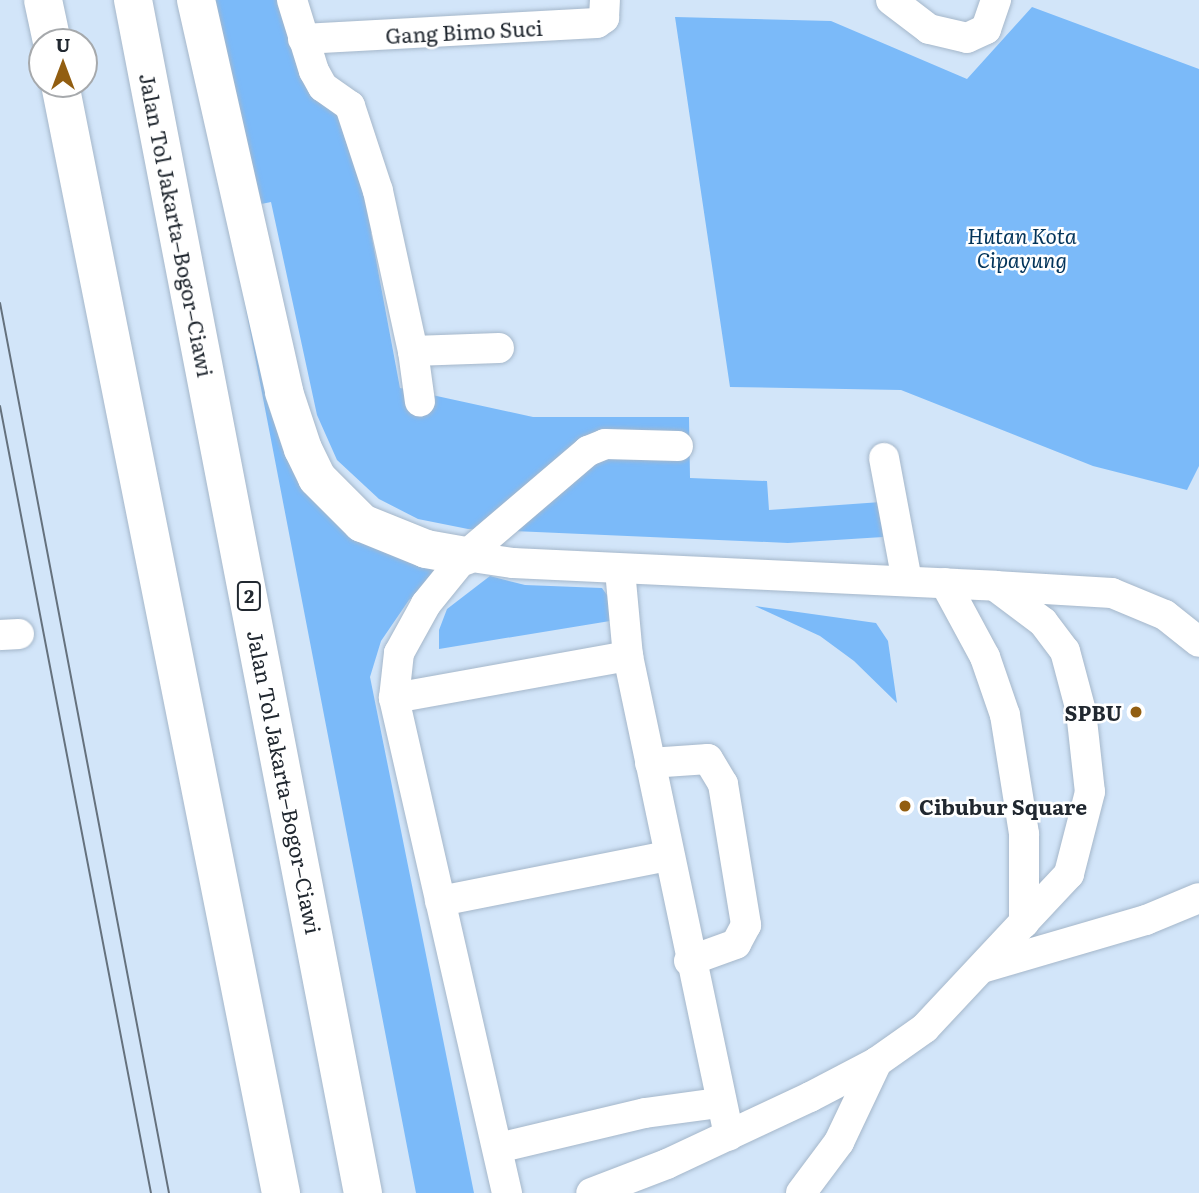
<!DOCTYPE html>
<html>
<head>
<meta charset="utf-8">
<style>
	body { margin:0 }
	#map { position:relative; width:1199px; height:1193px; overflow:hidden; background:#d2e5f9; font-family:Literata,serif }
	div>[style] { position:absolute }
	.green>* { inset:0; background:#7bbaf9 }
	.roads { filter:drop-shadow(0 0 2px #a5b7ca) drop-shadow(0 0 2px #a5b7ca) }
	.minor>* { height:30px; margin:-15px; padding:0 15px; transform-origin:15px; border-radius:15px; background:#fff }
	.highway>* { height:38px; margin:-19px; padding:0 19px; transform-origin:19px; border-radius:19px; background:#fff }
	.tram>* { height:2px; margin:-1px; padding:0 1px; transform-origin:1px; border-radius:1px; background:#65717d }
	.dots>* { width:19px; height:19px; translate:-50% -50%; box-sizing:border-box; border:4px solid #fff; border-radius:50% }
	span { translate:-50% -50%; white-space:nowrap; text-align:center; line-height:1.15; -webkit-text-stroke:5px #fff; paint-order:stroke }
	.shield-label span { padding:2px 5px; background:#fff; border:2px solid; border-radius:5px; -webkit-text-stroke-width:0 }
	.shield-label { font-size:19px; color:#212830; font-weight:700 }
	.street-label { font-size:21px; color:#212830 }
	.park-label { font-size:21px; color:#02345b; font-style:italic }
	.poi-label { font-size:21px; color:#212830; font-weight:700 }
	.right { translate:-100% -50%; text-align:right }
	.left { translate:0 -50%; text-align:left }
	.north { position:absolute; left:28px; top:28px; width:70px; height:70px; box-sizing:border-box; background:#fff; border:2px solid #a6a9ac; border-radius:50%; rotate:0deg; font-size:19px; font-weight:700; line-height:28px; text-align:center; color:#212830 }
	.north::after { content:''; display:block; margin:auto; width:24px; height:32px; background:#925e11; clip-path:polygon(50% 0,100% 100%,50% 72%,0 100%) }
</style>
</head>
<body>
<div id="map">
	<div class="green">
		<div style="clip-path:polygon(195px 0,292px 0,387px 232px,371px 233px,400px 388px,533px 417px,689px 417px,690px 478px,767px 481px,769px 510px,881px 502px,883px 537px,788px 543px,468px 529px,418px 519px,379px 499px,337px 460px,317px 415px,271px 202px,241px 208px)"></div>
		<div style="clip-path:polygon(1032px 7px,1199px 69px,1199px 466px,1187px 490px,1093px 466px,901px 390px,730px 387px,675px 17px,831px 21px,967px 79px)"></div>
		<div style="clip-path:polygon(227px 211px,301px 472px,449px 566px,409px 600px,381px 641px,370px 677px,474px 1193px,416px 1193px)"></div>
		<div style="clip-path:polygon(490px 576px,525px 585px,602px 588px,609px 598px,610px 621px,439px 649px,439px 630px,447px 609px)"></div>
		<div style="clip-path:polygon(755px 606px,876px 623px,888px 641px,897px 703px,854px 661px,820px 636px)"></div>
	</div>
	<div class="roads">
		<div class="minor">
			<div style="left:292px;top:0;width:74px;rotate:72.8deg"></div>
			<div style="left:314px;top:71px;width:18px;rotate:61deg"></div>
			<div style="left:323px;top:87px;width:33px;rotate:35deg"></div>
			<div style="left:350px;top:106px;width:89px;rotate:71.8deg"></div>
			<div style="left:378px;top:191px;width:164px;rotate:77.7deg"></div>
			<div style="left:413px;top:351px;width:86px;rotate:-2deg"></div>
			<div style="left:891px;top:0;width:48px;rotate:37.3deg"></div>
			<div style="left:929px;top:29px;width:39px;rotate:13deg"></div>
			<div style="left:967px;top:38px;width:21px;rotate:-25deg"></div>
			<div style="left:986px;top:29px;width:31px;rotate:-71deg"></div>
			<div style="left:303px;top:39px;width:294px;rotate:-3.1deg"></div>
			<div style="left:597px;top:23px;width:9px;rotate:-36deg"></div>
			<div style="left:604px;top:18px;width:18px;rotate:-87deg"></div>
			<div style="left:413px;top:351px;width:51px;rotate:82.2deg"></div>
			<div style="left:884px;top:458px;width:125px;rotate:79.4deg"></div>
			<div style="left:465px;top:556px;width:49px;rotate:8.3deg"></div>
			<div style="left:513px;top:563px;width:483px;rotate:2.7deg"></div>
			<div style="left:995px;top:586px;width:60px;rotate:36.9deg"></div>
			<div style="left:1043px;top:622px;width:36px;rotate:53deg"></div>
			<div style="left:1065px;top:651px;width:62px;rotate:75.1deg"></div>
			<div style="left:1081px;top:711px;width:81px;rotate:83.7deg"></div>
			<div style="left:1090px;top:792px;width:85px;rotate:104.4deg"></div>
			<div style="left:1069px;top:874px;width:211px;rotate:133.1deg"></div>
			<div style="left:925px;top:1028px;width:59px;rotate:144.7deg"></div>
			<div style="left:877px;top:1062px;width:76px;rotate:152.4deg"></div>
			<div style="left:810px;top:1097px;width:158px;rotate:154.9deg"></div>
			<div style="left:667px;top:1164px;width:81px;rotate:159.1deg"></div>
			<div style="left:621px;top:581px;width:75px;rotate:84.7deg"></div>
			<div style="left:628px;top:656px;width:490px;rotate:78.1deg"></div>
			<div style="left:945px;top:583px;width:84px;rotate:61.6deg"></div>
			<div style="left:985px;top:657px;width:61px;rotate:71deg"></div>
			<div style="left:1005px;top:715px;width:121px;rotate:80.9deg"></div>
			<div style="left:1024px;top:834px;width:89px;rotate:90deg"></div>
			<div style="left:995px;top:586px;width:117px;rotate:3.4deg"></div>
			<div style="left:1112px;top:593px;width:57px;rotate:22.5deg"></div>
			<div style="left:1165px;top:615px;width:43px;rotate:38.5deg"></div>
			<div style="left:0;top:635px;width:19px;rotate:-3deg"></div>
			<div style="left:394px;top:698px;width:238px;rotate:-10.2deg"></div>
			<div style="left:650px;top:763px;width:58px;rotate:-3.9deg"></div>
			<div style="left:708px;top:759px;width:29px;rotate:59deg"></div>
			<div style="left:723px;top:784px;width:143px;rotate:80.7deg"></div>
			<div style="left:746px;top:925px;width:21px;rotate:118deg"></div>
			<div style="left:736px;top:944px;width:50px;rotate:160.1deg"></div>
			<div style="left:440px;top:901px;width:231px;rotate:-11.2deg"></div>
			<div style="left:985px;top:967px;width:168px;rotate:-16.3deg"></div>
			<div style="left:1146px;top:920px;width:57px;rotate:-22.5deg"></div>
			<div style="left:498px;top:1148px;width:151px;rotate:-13.4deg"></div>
			<div style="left:645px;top:1113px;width:75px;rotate:-7.7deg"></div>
			<div style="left:507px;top:1193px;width:508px;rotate:-102.86deg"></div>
			<div style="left:394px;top:698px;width:45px;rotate:-83.7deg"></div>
			<div style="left:399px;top:653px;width:56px;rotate:-61.1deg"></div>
			<div style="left:426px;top:604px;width:62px;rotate:-50.9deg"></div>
			<div style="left:465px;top:556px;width:162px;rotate:-40.5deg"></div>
			<div style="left:588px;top:451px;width:18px;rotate:-22deg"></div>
			<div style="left:605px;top:444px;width:73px;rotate:1.6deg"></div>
			<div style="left:801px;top:1193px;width:64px;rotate:-53.3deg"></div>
			<div style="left:839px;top:1142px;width:89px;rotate:-64.6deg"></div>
		</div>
		<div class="highway">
			<div style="left:43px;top:0;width:43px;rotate:77.9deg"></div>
			<div style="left:133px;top:0;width:1215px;rotate:79.09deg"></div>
			<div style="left:196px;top:0;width:402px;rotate:77.3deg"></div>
			<div style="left:284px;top:392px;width:60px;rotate:71.6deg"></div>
			<div style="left:303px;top:449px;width:32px;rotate:64deg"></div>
			<div style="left:317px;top:478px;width:64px;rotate:45deg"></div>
			<div style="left:362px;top:523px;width:69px;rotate:22.1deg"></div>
			<div style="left:426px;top:549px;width:40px;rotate:10deg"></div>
			<div style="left:60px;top:84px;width:1131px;rotate:78.73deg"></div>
		</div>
	</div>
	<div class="tram">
		<div style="left:0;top:303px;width:906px;rotate:79.25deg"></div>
		<div style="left:0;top:406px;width:801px;rotate:79.14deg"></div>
	</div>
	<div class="dots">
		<div style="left:1136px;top:712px;background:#925e11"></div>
		<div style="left:905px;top:806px;background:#925e11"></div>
	</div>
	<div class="shield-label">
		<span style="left:249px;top:596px">2</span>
	</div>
	<div class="street-label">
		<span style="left:464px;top:31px;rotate:-3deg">Gang Bimo Suci</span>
		<span style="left:177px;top:225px;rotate:79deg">Jalan Tol Jakarta–Bogor–Ciawi</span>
		<span style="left:285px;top:782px;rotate:79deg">Jalan Tol Jakarta–Bogor–Ciawi</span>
	</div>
	<div class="park-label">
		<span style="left:1022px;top:247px">Hutan Kota<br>Cipayung</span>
	</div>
	<div class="poi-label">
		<span class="right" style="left:1122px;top:712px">SPBU</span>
		<span class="left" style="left:919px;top:806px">Cibubur Square</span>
	</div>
	<div class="north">U</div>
</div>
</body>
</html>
